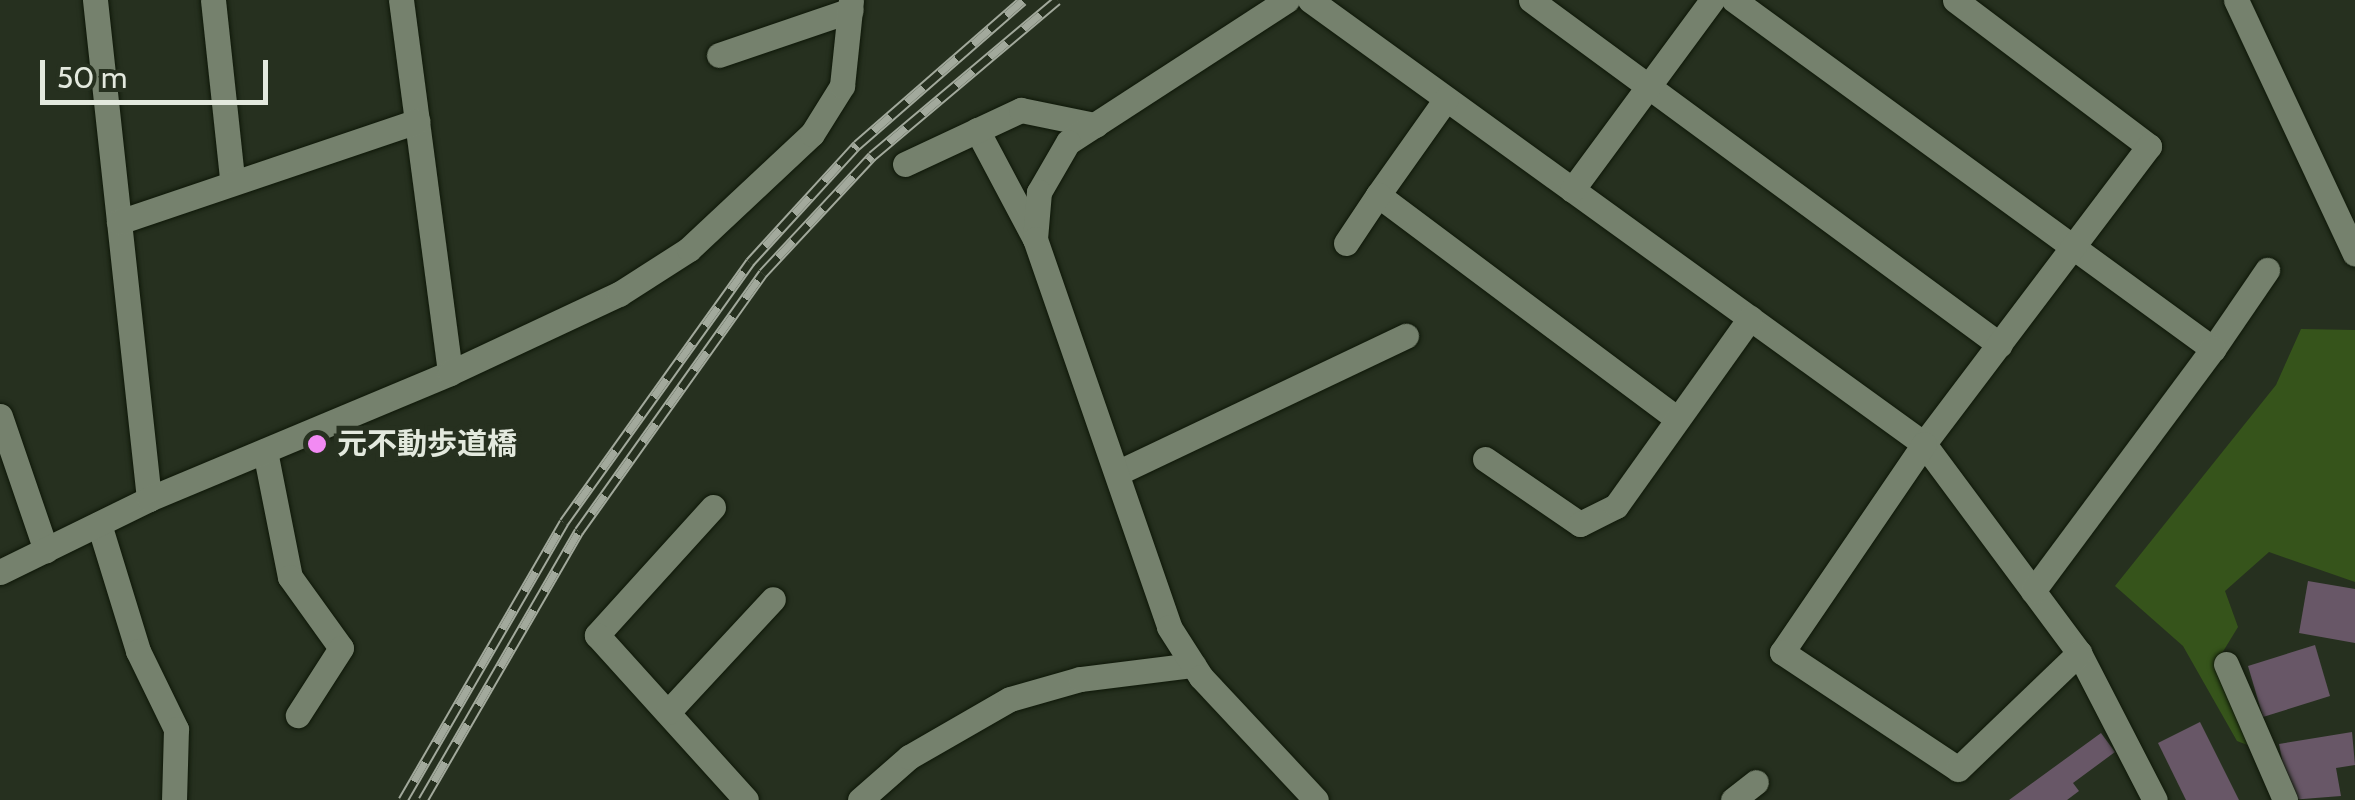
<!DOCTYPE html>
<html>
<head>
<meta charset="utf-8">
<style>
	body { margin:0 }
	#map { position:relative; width:2355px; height:800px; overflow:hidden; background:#26301f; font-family:Cabin,"Noto Sans JP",sans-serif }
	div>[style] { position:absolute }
	.green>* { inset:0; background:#36541b }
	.building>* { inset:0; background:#685767 }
	.roads { filter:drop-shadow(0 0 2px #0e1708) drop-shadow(0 0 2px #0e1708) }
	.minor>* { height:25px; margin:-12.5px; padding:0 12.5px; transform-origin:12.5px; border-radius:12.5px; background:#75816d }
	.tertiary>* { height:25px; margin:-12.5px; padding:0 12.5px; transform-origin:12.5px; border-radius:12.5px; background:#75816d }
	.rail>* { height:11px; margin-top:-5.5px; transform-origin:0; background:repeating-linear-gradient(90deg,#26301f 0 22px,#a2a99c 0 44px); box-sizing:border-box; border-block:2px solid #a2a99c }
	.dots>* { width:28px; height:28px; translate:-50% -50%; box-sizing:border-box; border:5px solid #26301f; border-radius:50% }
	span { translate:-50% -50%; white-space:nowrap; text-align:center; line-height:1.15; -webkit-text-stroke:10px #26301f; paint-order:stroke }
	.poi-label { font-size:30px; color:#e3e9de; font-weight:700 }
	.left { translate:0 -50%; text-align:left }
	.scale { position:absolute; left:40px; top:60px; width:228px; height:45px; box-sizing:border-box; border:5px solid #e3e9de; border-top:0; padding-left:12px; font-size:30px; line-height:35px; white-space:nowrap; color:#e3e9de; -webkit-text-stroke:8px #26301f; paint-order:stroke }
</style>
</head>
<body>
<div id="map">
	<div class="green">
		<div style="clip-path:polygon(2301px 329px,2355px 330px,2355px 582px,2269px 552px,2225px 591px,2238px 627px,2216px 663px,2253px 747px,2237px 741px,2183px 646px,2115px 586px,2276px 385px)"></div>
	</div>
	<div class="building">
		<div style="clip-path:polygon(2308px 581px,2355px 589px,2355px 643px,2299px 633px)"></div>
		<div style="clip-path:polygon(2315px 645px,2330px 696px,2263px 717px,2248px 666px)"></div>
		<div style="clip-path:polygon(2200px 722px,2239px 800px,2186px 800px,2158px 743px)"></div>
		<div style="clip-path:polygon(2352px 732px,2355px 765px,2336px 768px,2341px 796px,2290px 800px,2279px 744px)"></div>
		<div style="clip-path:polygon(2101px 733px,2115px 752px,2073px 783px,2079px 791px,2067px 800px,2009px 800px)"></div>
	</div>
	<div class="roads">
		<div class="minor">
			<div style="left:95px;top:0;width:502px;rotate:83.82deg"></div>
			<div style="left:213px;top:0;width:179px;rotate:83.9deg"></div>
			<div style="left:401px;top:0;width:376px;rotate:82.5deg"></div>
			<div style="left:1310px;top:0;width:758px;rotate:35.87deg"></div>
			<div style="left:1924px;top:444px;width:260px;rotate:53.4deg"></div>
			<div style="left:2079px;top:653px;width:165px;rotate:62.7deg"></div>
			<div style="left:1531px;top:0;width:582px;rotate:36.34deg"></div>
			<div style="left:1734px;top:0;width:593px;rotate:36.08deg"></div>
			<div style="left:2213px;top:349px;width:96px;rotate:-55.6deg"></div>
			<div style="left:1955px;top:0;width:243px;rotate:37deg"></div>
			<div style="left:2149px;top:146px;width:373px;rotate:127.1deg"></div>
			<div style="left:1924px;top:444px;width:252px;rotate:124.3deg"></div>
			<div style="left:1782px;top:652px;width:211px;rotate:33.6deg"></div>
			<div style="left:1958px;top:769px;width:168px;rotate:-43.8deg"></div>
			<div style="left:2236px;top:0;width:280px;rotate:64.9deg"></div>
			<div style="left:719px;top:55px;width:139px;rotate:-18.8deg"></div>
			<div style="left:1446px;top:99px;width:118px;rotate:125.3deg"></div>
			<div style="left:1378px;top:195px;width:374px;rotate:36.8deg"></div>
			<div style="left:977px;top:130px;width:123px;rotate:62deg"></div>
			<div style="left:905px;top:164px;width:128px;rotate:-25deg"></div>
			<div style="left:1021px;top:110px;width:76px;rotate:11.5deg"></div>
			<div style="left:1572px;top:190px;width:236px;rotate:-53.6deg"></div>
			<div style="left:119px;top:222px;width:315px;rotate:-18.7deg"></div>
			<div style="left:1346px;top:243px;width:58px;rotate:-56.3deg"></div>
			<div style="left:0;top:416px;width:142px;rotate:71.1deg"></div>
			<div style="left:265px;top:451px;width:128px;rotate:78.8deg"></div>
			<div style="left:290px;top:577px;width:87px;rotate:54.3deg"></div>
			<div style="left:341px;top:648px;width:80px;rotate:122.7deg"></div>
			<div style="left:1485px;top:459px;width:115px;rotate:34.4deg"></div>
			<div style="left:1580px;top:524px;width:40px;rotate:-26.6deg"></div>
			<div style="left:1616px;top:506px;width:231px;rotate:-54.5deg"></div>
			<div style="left:1117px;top:473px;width:320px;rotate:-25.4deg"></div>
			<div style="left:713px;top:507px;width:173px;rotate:132.2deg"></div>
			<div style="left:597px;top:635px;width:222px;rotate:47.9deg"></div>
			<div style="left:99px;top:524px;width:133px;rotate:72.9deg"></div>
			<div style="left:138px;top:651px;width:87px;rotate:64deg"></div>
			<div style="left:176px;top:729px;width:71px;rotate:91.6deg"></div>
			<div style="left:2033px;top:591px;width:302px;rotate:-53.4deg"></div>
			<div style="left:2226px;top:664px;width:148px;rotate:66.5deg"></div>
			<div style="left:668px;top:712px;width:154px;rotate:-47.1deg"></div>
			<div style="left:860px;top:800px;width:65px;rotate:-41.3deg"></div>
			<div style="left:909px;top:757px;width:116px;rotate:-29.9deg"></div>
			<div style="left:1010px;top:699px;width:73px;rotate:-15.9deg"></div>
			<div style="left:1080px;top:679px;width:114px;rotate:-7.1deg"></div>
			<div style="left:1733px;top:800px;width:29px;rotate:-38deg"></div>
		</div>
		<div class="tertiary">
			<div style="left:1287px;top:0;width:261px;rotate:147deg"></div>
			<div style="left:1068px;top:142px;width:58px;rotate:120.1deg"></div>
			<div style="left:1039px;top:192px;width:47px;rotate:94.9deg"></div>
			<div style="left:1035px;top:239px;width:410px;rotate:70.9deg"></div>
			<div style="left:1169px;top:627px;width:59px;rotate:57.4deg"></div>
			<div style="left:1201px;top:677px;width:168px;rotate:46.9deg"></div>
			<div style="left:0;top:572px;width:166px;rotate:-26.1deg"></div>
			<div style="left:149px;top:499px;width:326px;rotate:-22.7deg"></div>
			<div style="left:450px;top:373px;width:187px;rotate:-25.1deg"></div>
			<div style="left:619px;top:294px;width:83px;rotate:-32.7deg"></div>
			<div style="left:689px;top:249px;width:168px;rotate:-43.1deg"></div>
			<div style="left:812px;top:134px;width:57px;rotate:-58deg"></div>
			<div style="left:842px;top:86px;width:86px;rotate:-84deg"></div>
		</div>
	</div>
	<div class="rail">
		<div style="left:403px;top:800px;width:321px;rotate:-59.9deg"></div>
		<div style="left:564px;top:522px;width:320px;rotate:-54.4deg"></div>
		<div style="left:750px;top:262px;width:159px;rotate:-47.6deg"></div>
		<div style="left:857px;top:145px;width:220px;rotate:-41.1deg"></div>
		<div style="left:423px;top:800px;width:311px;rotate:-59.9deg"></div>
		<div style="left:579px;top:531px;width:317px;rotate:-54.5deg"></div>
		<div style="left:763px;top:273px;width:160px;rotate:-47deg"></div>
		<div style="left:872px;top:156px;width:242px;rotate:-40.1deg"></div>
	</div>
	<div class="dots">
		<div style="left:317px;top:444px;background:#f28af3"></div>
	</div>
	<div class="poi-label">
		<span class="left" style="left:337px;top:444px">元不動歩道橋</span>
	</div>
	<div class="scale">50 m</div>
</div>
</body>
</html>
